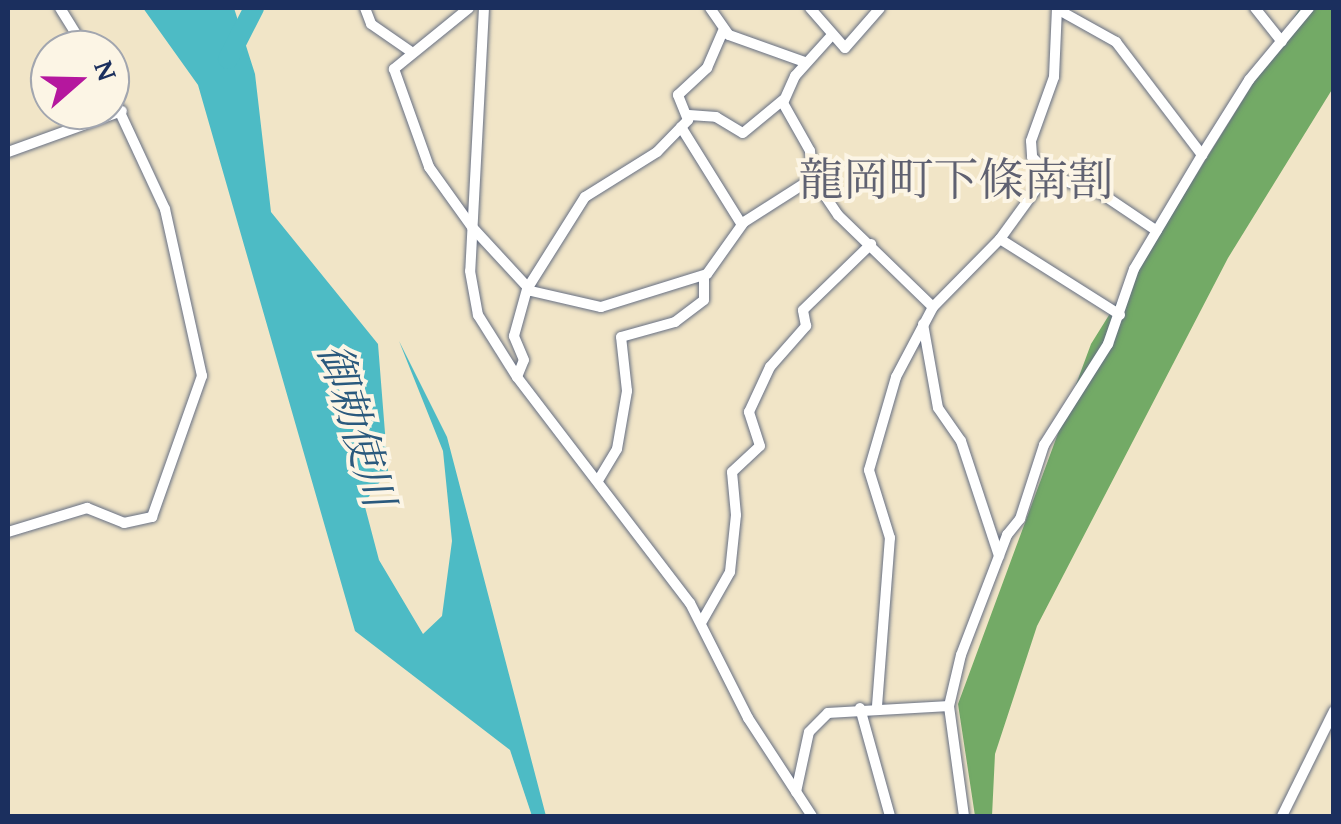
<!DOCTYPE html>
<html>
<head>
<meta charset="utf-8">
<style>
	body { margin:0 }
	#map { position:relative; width:1341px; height:824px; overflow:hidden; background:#f1e5c7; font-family:"Gentium Book Plus","Noto Serif JP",serif }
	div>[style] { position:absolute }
	.forest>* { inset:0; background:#73aa66 }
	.water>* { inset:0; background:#4dbbc5 }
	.river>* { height:20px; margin:-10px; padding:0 10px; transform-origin:10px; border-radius:10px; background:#4dbbc5 }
	.roads { filter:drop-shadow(0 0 2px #666f83) drop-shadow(0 0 2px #666f83) }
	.minor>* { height:10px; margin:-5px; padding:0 5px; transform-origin:5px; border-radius:5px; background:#fff }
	span { translate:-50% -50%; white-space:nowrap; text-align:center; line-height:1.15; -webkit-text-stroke:8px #fcf5e5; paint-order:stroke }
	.water-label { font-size:42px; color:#2a597d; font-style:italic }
	.quarter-label { font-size:45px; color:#5f6171 }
	.frame { position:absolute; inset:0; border:10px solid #1b2f5e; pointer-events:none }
	.north { position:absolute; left:30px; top:30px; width:100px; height:100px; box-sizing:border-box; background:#fcf5e5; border:2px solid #a2a6af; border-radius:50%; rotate:70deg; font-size:28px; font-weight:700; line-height:40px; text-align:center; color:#1b2f5e }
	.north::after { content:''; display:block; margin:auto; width:35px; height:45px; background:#b5179e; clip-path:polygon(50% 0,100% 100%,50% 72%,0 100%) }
</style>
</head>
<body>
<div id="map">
	<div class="forest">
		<div style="clip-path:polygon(1300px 8px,1333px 8px,1333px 88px,1228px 258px,1037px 626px,995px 754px,992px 816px,975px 816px,958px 704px,1091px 344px)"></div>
	</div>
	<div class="water">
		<div style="clip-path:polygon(143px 8px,234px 8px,255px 74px,271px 212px,378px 344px,388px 471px,364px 503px,379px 560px,423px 634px,442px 616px,452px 541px,443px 451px,399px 341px,447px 437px,546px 816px,532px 816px,510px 750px,355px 631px,198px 85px)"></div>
	</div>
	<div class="river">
		<div style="left:228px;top:59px;width:57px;rotate:-63deg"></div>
	</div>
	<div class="roads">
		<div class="minor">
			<div style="left:60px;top:8px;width:49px;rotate:58.2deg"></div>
			<div style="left:365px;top:8px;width:17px;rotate:69deg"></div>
			<div style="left:371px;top:24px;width:47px;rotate:34.7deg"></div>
			<div style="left:469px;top:8px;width:97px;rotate:140.9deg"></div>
			<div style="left:394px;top:69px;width:104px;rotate:70.3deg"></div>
			<div style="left:429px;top:167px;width:74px;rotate:54.4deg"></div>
			<div style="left:472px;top:227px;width:87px;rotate:47.3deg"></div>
			<div style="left:531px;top:291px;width:72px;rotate:12.9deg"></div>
			<div style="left:601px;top:307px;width:111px;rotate:-17.3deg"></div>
			<div style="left:707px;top:274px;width:64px;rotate:-54.6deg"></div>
			<div style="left:744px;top:222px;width:82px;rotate:-32.5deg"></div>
			<div style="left:484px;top:8px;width:263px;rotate:93deg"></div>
			<div style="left:470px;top:271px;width:45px;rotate:79.7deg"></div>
			<div style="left:478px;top:315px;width:73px;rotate:57.8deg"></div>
			<div style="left:517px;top:377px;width:285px;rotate:52.6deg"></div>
			<div style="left:690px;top:603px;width:129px;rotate:63.2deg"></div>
			<div style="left:748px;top:718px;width:117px;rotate:56.9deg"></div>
			<div style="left:710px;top:8px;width:33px;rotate:55deg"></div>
			<div style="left:729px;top:35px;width:81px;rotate:19.6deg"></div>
			<div style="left:810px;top:8px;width:53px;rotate:48.8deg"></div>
			<div style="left:845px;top:48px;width:53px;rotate:-48.8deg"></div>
			<div style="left:1057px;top:8px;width:69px;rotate:92.5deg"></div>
			<div style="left:1054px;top:77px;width:68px;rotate:109.8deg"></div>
			<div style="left:1031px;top:141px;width:16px;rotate:86deg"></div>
			<div style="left:1032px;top:157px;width:27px;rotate:45deg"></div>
			<div style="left:1051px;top:176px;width:54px;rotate:19.4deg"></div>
			<div style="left:1102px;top:194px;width:66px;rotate:33.9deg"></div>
			<div style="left:1255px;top:8px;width:43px;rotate:51.5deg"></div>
			<div style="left:1057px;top:9px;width:68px;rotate:29.2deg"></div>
			<div style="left:1116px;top:42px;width:142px;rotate:52.7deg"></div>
			<div style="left:832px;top:35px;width:55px;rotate:132.1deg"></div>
			<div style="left:795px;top:76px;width:30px;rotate:114deg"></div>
			<div style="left:783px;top:103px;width:55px;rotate:60.6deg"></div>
			<div style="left:810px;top:151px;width:27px;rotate:84deg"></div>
			<div style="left:813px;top:178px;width:45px;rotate:56deg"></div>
			<div style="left:838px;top:215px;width:132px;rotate:44.1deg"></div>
			<div style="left:689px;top:115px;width:27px;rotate:4deg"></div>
			<div style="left:716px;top:117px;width:31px;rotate:31deg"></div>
			<div style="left:743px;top:133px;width:52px;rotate:-39.5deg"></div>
			<div style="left:681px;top:127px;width:115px;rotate:58.1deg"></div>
			<div style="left:8px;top:152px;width:121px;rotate:-19.8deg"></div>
			<div style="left:1000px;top:239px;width:142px;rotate:32.3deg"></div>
			<div style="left:923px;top:324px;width:85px;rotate:79.9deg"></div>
			<div style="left:938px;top:408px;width:40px;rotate:55.1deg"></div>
			<div style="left:961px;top:441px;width:121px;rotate:71.7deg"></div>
			<div style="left:517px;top:377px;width:18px;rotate:-68deg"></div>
			<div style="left:524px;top:360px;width:26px;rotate:-113deg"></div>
			<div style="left:514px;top:336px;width:49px;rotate:-74.5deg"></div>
			<div style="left:527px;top:289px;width:109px;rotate:-57.8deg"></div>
			<div style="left:585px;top:197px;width:85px;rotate:-32deg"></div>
			<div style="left:657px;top:152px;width:45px;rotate:-45.9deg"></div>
			<div style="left:688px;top:120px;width:27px;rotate:-112deg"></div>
			<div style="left:678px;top:95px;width:40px;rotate:-43deg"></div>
			<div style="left:707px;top:68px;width:40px;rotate:-66.6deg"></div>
			<div style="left:599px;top:479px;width:35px;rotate:-59deg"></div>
			<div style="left:617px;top:449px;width:59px;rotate:-80.2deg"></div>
			<div style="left:627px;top:391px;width:54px;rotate:-96.3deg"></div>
			<div style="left:621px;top:337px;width:56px;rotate:-15.5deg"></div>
			<div style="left:675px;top:322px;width:36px;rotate:-37deg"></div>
			<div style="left:704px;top:300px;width:24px;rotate:-90deg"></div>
			<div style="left:8px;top:532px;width:83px;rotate:-16.9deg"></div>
			<div style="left:87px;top:508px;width:40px;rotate:22deg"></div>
			<div style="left:124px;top:523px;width:29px;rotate:-12deg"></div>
			<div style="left:152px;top:517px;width:150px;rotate:-70.5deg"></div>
			<div style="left:202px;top:376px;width:171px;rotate:-102.5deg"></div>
			<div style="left:165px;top:209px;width:130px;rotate:-115deg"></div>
			<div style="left:701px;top:623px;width:59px;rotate:-60.4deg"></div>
			<div style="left:730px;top:572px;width:57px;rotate:-84deg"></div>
			<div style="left:736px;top:515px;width:43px;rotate:-95.3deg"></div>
			<div style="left:732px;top:472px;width:38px;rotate:-43deg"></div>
			<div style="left:760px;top:446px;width:36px;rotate:-108deg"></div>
			<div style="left:749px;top:412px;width:50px;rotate:-65deg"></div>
			<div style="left:770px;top:367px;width:55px;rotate:-48.7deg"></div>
			<div style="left:806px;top:326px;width:16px;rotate:-101deg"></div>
			<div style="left:803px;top:310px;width:95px;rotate:-44.1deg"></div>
			<div style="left:877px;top:706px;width:169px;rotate:-85.6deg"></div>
			<div style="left:890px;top:538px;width:71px;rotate:-107.2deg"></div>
			<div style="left:869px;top:470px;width:97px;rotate:-73.8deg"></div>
			<div style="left:896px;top:377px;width:79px;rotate:-62.1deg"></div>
			<div style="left:933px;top:307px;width:95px;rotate:-45.4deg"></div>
			<div style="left:1000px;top:239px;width:82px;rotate:-54deg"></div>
			<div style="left:860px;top:708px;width:112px;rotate:74.5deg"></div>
			<div style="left:796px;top:792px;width:61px;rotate:-77.8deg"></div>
			<div style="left:809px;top:732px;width:27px;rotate:-45deg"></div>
			<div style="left:828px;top:713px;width:121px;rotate:-3.3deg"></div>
			<div style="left:964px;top:816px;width:111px;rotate:-97.8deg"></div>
			<div style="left:949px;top:706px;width:52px;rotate:-76.8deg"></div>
			<div style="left:961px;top:655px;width:129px;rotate:-69deg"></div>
			<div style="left:1007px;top:535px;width:21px;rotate:-51deg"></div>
			<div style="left:1020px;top:519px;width:78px;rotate:-72deg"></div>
			<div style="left:1044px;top:445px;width:120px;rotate:-57.6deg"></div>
			<div style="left:1108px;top:344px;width:79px;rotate:-70.9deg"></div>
			<div style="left:1134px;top:269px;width:133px;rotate:-59.2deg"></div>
			<div style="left:1202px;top:155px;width:89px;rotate:-57.9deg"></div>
			<div style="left:1249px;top:80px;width:94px;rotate:-50.2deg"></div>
			<div style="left:1282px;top:816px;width:117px;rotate:-63.7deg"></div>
		</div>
	</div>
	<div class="water-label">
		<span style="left:357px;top:425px;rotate:73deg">御勅使川</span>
	</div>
	<div class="quarter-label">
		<span style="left:956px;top:179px">龍岡町下條南割</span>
	</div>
	<div class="frame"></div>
	<div class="north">N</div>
</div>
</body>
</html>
